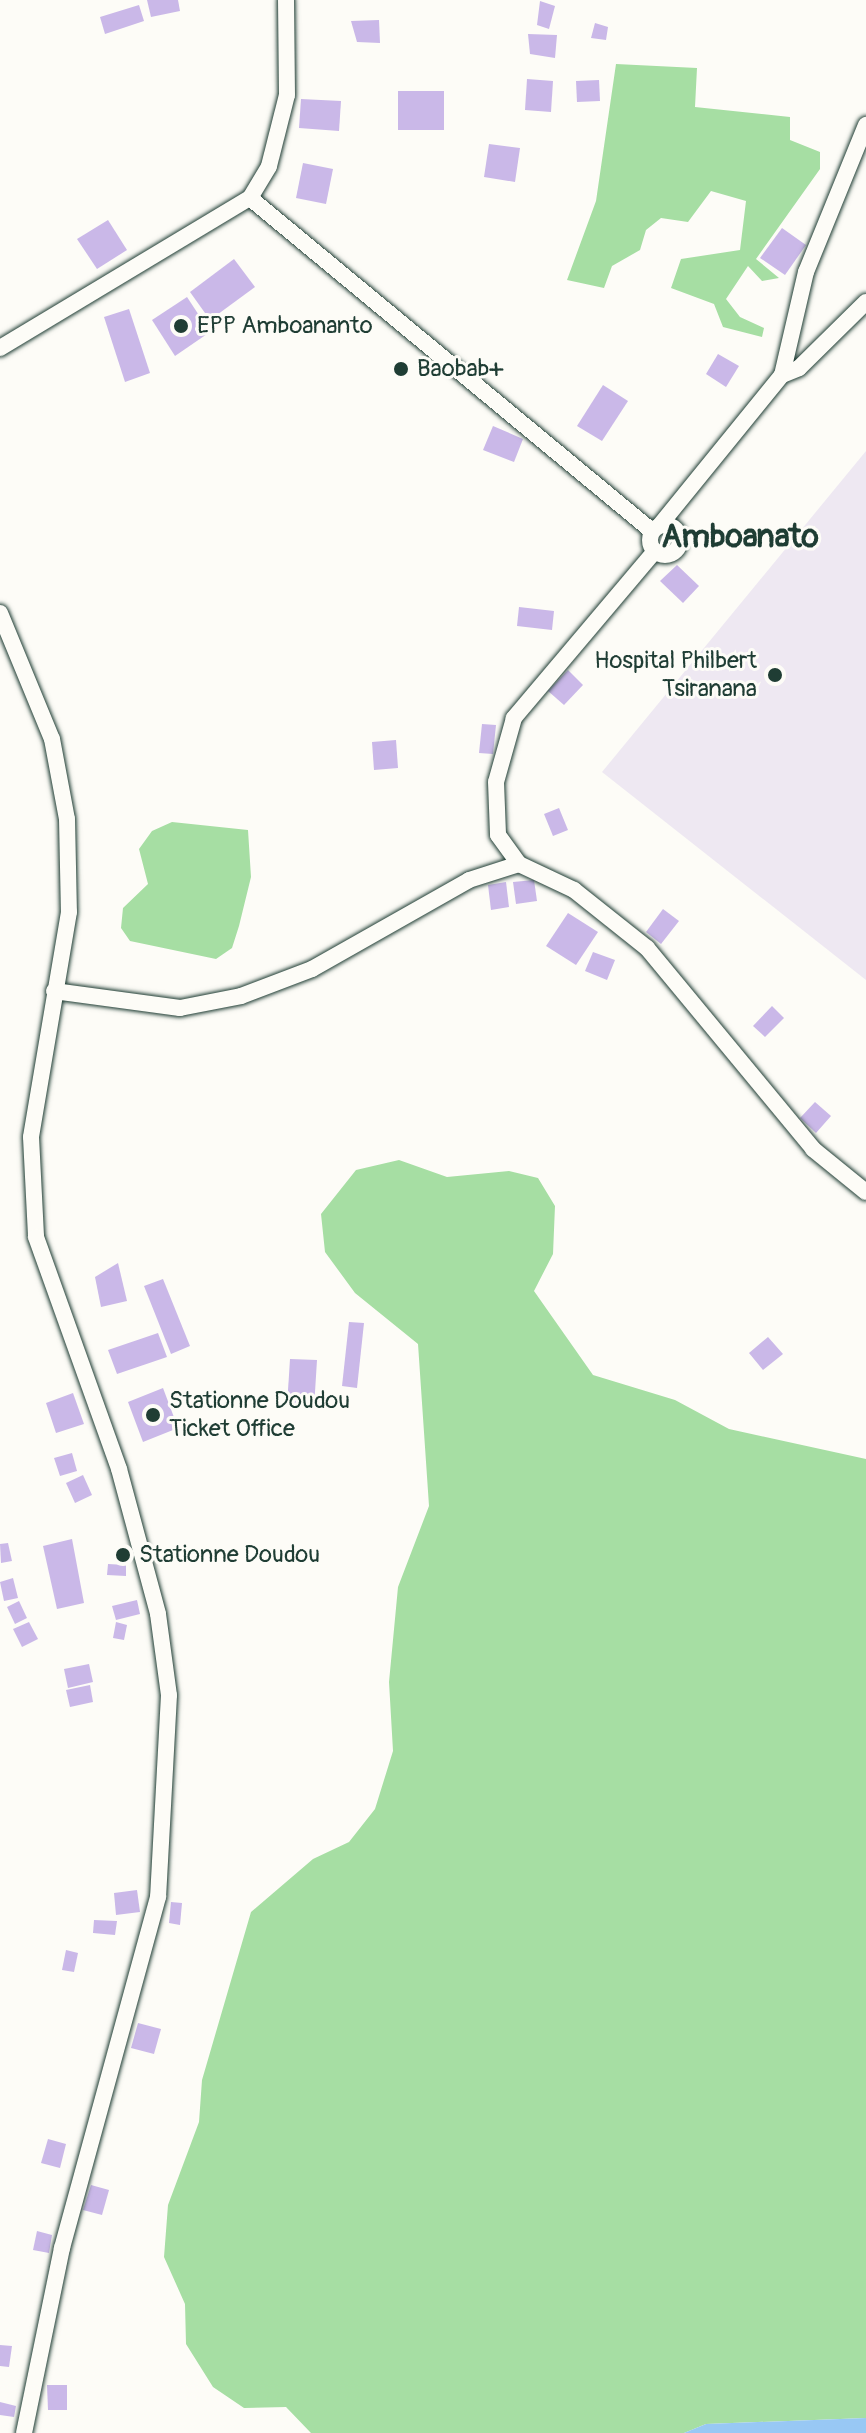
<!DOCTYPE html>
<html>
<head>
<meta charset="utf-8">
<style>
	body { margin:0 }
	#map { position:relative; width:866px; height:2433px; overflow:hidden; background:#fdfcf7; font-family:Pangolin,sans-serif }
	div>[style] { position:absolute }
	.built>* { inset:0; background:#eee8f2 }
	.green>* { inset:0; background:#a6dea3 }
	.water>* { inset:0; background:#98c8f4 }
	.building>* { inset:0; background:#cab8e8 }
	.roads { filter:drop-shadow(0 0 2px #1f3d34) drop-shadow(0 0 2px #1f3d34) }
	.street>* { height:16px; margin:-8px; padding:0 8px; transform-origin:8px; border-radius:8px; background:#fdfcf7 }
	.street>.ring { margin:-8px; padding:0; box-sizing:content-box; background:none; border:16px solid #fdfcf7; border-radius:50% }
	.dots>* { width:22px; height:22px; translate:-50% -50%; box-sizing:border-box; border:4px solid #fdfcf7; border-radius:50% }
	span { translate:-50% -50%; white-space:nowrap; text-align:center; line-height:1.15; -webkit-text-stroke:6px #fdfcf7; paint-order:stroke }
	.poi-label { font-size:24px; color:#1f3d34 }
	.left { translate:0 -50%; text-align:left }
	.right { translate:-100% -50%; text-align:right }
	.district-label { font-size:32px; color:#1f3d34; font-weight:700 }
</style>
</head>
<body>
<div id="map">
	<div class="built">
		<div style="clip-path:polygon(866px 451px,866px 980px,602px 772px)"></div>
	</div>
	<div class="green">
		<div style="clip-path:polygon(616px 64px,697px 68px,695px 107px,790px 117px,790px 140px,820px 152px,820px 169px,756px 259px,779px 278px,762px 281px,748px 266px,726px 299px,740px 317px,764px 328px,762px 337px,723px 327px,714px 304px,671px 288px,681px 259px,740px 250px,746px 201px,711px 191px,688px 222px,661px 218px,646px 230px,640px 250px,612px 266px,604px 288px,567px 280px,596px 201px)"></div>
		<div style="clip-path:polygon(172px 822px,248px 830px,251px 877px,239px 926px,232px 948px,216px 959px,130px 941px,121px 928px,123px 908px,148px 884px,139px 849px,152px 831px)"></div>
		<div style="clip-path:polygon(399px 1160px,447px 1177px,509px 1171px,538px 1178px,555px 1206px,553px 1254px,534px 1291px,593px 1375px,675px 1400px,729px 1429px,866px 1459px,866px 2418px,706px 2424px,684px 2433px,311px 2433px,286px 2407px,244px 2408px,213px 2387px,186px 2344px,185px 2304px,164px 2257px,168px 2205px,199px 2122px,202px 2080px,251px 1912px,313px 1859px,349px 1842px,375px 1809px,393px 1751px,389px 1682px,398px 1587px,429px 1506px,418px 1344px,355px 1293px,325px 1252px,321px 1214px,356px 1170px)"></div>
	</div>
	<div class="water">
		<div style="clip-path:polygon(866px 2418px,866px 2433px,684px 2433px,706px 2424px)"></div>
	</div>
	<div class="building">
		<div style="clip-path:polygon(147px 0,178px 0,180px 11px,151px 17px)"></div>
		<div style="clip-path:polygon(540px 1px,555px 6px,549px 29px,537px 25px)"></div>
		<div style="clip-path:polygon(139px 5px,144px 21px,105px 34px,100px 17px)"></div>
		<div style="clip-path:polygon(379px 20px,380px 43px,357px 42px,351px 21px)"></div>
		<div style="clip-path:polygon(595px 23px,608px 27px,606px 40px,591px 38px)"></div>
		<div style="clip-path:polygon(528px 34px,557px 35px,555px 58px,530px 54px)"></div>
		<div style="clip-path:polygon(527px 79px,553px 81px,551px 112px,525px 110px)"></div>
		<div style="clip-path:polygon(599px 80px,600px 101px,577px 102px,576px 81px)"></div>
		<div style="clip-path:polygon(398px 91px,444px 91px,444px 130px,398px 130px)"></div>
		<div style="clip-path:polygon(301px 99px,341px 101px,339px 131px,299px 128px)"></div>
		<div style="clip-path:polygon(489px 144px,520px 148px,515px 182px,484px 177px)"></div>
		<div style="clip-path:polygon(303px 163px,333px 169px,326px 204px,296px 198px)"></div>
		<div style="clip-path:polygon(108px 220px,127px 250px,97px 269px,77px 239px)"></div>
		<div style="clip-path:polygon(782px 228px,806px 245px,785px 275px,760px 258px)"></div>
		<div style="clip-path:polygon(234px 259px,255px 287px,210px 320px,190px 292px)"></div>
		<div style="clip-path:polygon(187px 297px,210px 332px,175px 356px,152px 320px)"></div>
		<div style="clip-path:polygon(129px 309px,150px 373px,125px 382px,104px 317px)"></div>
		<div style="clip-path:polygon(718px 354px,739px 366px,726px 387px,706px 374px)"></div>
		<div style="clip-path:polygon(603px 385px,628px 401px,602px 441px,577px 426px)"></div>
		<div style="clip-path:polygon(493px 426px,523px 439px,514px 462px,483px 450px)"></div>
		<div style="clip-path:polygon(677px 565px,699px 586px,683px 603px,660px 581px)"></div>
		<div style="clip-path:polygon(519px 607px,554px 611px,552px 630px,517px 626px)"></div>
		<div style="clip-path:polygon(568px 670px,583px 685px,564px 705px,548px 691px)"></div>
		<div style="clip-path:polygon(482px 724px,496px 725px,493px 754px,479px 753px)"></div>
		<div style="clip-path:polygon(396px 740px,398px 768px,374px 770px,372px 742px)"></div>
		<div style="clip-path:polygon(559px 808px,568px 830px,553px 836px,544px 814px)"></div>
		<div style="clip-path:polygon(534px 880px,537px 901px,516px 904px,513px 882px)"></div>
		<div style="clip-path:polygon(506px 882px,509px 907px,491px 910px,488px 885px)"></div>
		<div style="clip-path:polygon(663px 909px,679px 921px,661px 944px,646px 932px)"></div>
		<div style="clip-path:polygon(568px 913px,598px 932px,576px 965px,546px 946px)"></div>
		<div style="clip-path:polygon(593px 952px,615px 960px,607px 980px,585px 971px)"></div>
		<div style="clip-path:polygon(772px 1006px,784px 1018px,765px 1037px,753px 1026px)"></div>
		<div style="clip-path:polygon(815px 1102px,831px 1116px,816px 1133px,800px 1118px)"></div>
		<div style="clip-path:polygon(118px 1263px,127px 1301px,101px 1307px,95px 1277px)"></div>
		<div style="clip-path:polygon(163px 1279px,190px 1346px,171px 1354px,144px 1286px)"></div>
		<div style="clip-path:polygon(349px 1322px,364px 1323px,357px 1388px,342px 1386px)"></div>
		<div style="clip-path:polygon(158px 1333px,167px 1357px,117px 1374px,108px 1350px)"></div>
		<div style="clip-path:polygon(768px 1337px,783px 1354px,763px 1370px,749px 1353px)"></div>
		<div style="clip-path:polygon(290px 1359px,317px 1360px,314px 1408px,287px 1406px)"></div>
		<div style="clip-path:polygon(163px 1388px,178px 1428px,143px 1442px,128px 1402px)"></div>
		<div style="clip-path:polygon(73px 1393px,84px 1424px,56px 1433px,46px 1403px)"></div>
		<div style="clip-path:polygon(72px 1453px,77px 1471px,60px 1476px,54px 1458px)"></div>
		<div style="clip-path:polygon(83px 1475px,92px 1495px,75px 1503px,66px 1483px)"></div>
		<div style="clip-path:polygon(72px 1539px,84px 1603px,57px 1609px,43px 1546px)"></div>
		<div style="clip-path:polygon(8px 1543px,12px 1561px,1px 1563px,0 1544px)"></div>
		<div style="clip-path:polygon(108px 1564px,126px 1565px,126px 1576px,107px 1575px)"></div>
		<div style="clip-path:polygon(13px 1578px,18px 1598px,4px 1601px,0 1582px)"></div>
		<div style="clip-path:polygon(137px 1600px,140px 1614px,116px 1620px,112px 1606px)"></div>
		<div style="clip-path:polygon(19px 1601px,27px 1618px,15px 1624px,7px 1607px)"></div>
		<div style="clip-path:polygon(29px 1622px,38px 1639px,22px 1647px,13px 1629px)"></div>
		<div style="clip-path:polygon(116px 1622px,127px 1625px,124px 1640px,113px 1638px)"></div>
		<div style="clip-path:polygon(89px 1664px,93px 1682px,68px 1688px,64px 1669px)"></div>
		<div style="clip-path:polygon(90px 1685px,93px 1702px,70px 1707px,66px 1690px)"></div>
		<div style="clip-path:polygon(137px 1890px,140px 1912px,116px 1915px,114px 1893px)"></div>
		<div style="clip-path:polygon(171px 1902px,182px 1903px,180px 1925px,169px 1923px)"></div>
		<div style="clip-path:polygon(94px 1920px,117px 1921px,115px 1935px,93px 1933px)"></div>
		<div style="clip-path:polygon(66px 1950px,78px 1953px,74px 1972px,62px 1970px)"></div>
		<div style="clip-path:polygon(138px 2023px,161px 2029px,154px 2054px,131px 2048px)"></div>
		<div style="clip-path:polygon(48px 2139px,66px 2144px,60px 2168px,41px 2163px)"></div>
		<div style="clip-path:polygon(91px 2185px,109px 2190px,102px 2215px,83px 2210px)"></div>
		<div style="clip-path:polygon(37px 2231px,52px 2235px,49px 2253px,33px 2250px)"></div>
		<div style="clip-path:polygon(0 2345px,12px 2346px,9px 2367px,0 2366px)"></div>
		<div style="clip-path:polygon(47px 2385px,67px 2385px,67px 2410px,48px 2410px)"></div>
		<div style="clip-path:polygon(0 2402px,16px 2406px,14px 2417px,0 2415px)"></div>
	</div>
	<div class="roads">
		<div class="street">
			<div style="left:250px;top:198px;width:522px;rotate:39.64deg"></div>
			<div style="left:0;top:348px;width:292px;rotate:-31deg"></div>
			<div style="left:250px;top:198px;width:37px;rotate:-59deg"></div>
			<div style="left:269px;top:166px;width:73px;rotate:-75.8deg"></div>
			<div style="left:287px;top:95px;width:95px;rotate:-90.6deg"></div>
			<div style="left:782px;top:375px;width:18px;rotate:-22deg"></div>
			<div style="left:799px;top:368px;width:94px;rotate:-44.6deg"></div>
			<div class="ring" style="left:650px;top:525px;width:14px;height:14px"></div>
			<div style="left:660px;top:525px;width:193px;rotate:-50.9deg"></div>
			<div style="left:782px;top:375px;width:106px;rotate:-76.9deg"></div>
			<div style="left:806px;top:272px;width:159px;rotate:-67.8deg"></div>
			<div style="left:655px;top:551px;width:219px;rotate:130.2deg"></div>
			<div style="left:514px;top:718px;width:66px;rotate:105.7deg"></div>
			<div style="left:496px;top:782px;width:53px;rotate:87.8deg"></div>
			<div style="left:498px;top:835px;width:36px;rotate:54deg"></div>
			<div style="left:519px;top:864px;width:61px;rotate:25.3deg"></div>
			<div style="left:574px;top:890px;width:93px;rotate:38.5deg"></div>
			<div style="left:647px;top:948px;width:261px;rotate:50.4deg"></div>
			<div style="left:813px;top:1149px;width:68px;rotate:39.1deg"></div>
			<div style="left:0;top:613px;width:136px;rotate:67.6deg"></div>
			<div style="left:52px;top:739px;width:81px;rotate:79.4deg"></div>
			<div style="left:67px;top:819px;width:93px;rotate:88.8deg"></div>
			<div style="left:69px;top:912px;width:228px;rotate:99.6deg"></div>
			<div style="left:31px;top:1137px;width:100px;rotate:87.1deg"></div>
			<div style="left:36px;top:1237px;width:246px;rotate:70.3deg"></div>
			<div style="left:119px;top:1469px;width:150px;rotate:74.9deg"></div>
			<div style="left:158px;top:1614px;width:82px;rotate:82.3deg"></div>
			<div style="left:169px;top:1695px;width:202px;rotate:93.1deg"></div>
			<div style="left:158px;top:1897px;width:364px;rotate:105.3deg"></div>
			<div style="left:62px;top:2248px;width:189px;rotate:101.6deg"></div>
			<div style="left:54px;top:991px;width:127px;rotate:7.7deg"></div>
			<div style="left:180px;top:1008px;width:62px;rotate:-11.1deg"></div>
			<div style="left:241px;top:996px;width:76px;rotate:-20.8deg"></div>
			<div style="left:312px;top:969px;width:180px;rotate:-29.5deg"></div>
			<div style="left:469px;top:880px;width:52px;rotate:-17.7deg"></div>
		</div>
	</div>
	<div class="dots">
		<div style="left:181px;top:326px;background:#1f3d34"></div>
		<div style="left:401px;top:369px;background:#1f3d34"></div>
		<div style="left:775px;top:675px;background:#1f3d34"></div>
		<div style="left:153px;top:1415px;background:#1f3d34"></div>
		<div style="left:123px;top:1555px;background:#1f3d34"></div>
	</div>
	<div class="poi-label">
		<span class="left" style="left:197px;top:326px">EPP Amboananto</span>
		<span class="left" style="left:417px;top:369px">Baobab+</span>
		<span class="right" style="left:757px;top:675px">Hospital Philbert<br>Tsiranana</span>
		<span class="left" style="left:169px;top:1415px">Stationne Doudou<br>Ticket Office</span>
		<span class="left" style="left:139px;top:1555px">Stationne Doudou</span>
	</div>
	<div class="district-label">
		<span style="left:740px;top:537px">Amboanato</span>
	</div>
</div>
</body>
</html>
